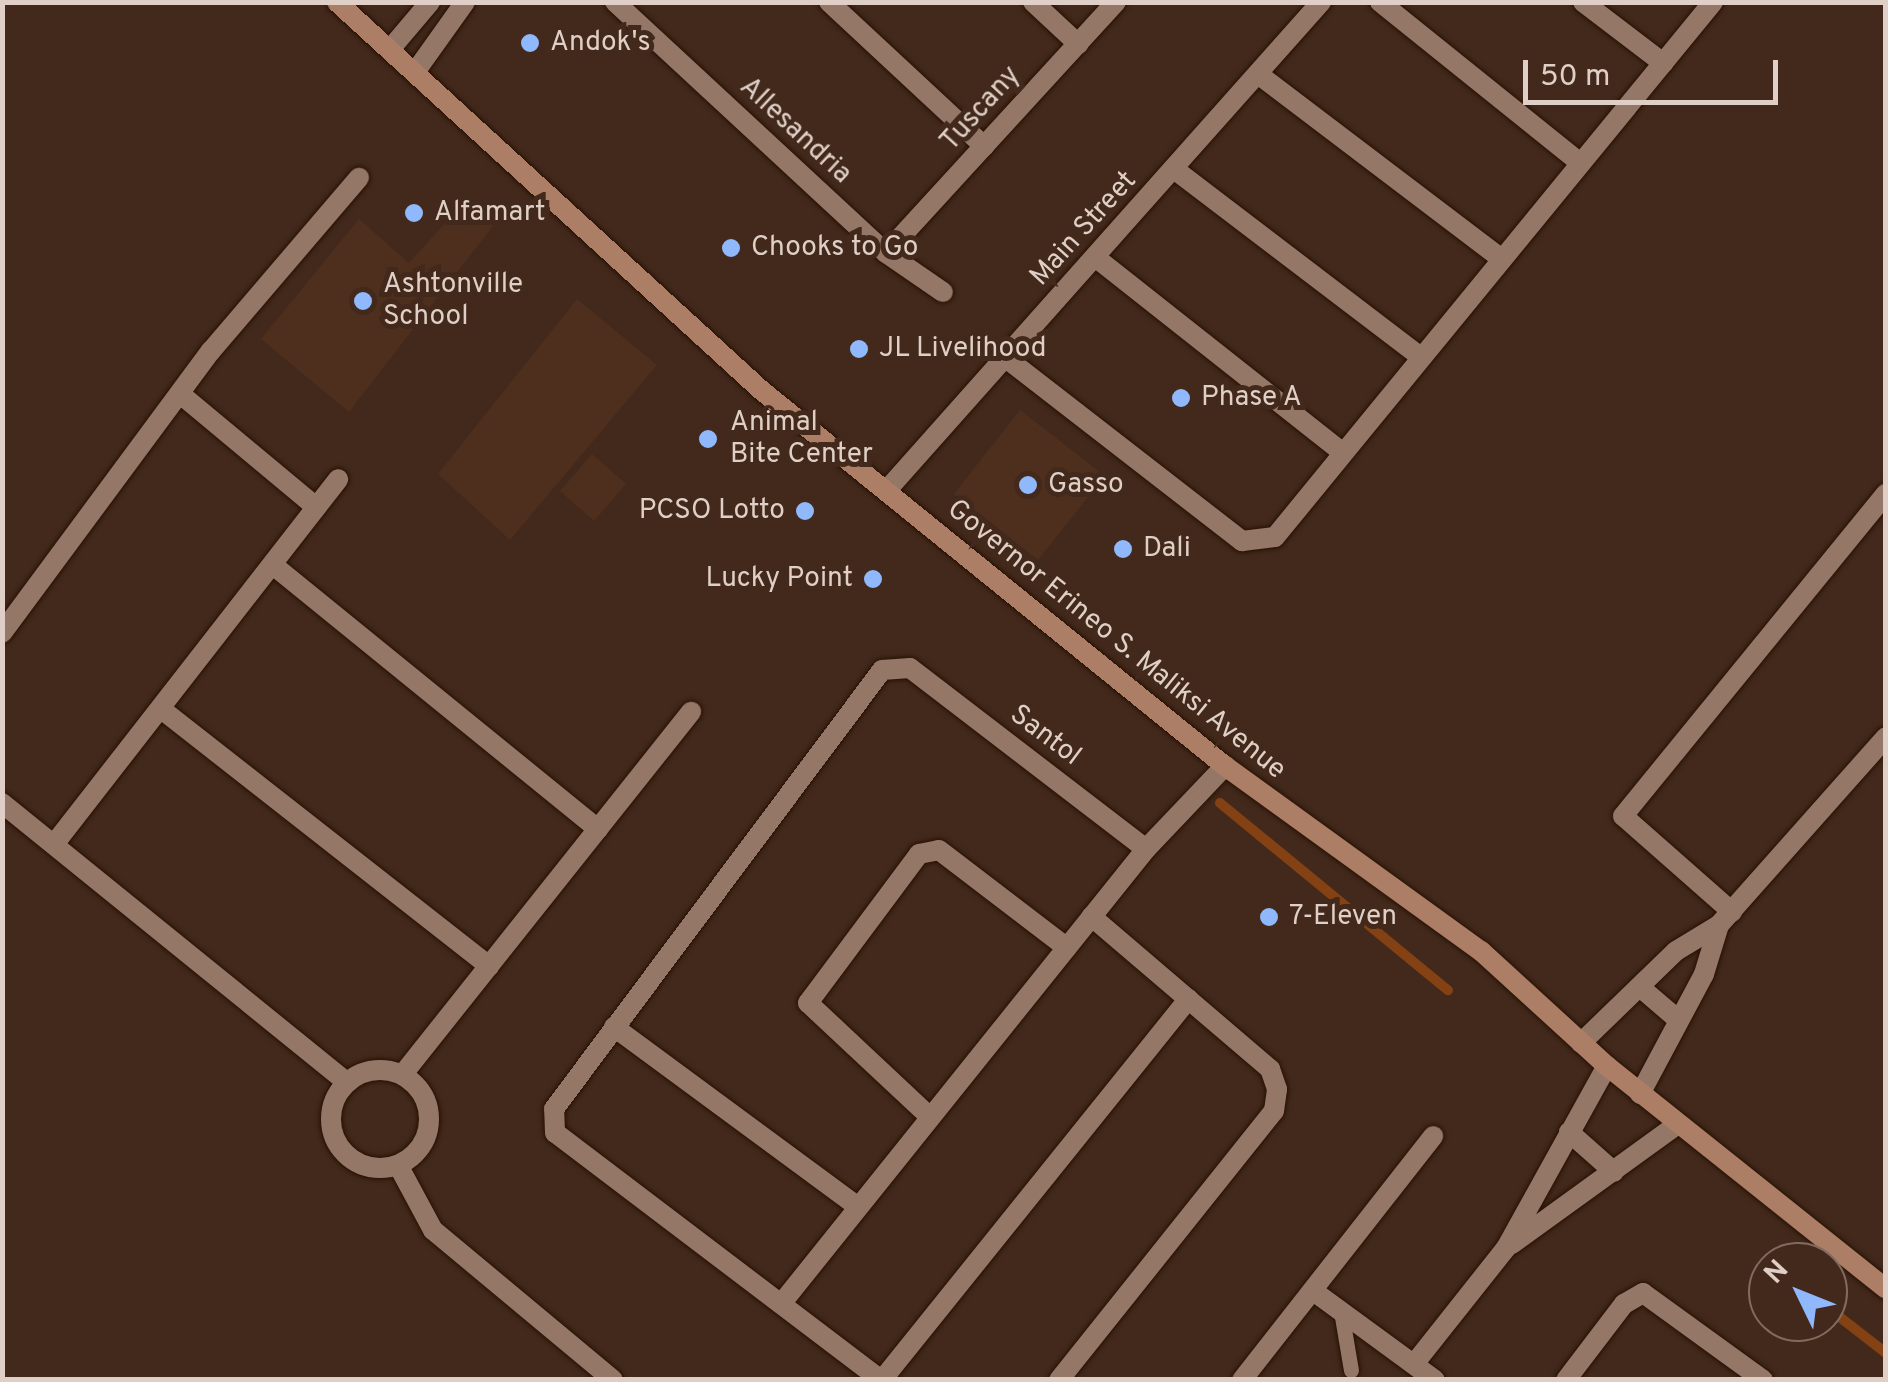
<!DOCTYPE html>
<html>
<head>
<meta charset="utf-8">
<style>
	body { margin:0 }
	#map { position:relative; width:1888px; height:1382px; overflow:hidden; background:#42291b; font-family:Overpass,sans-serif }
	div>[style] { position:absolute }
	.built>* { inset:0; background:#4e2f1d }
	.stream>* { height:10px; margin:-5px; padding:0 5px; transform-origin:5px; border-radius:5px; background:#844214 }
	.roads { filter:drop-shadow(0 0 2px #271104) drop-shadow(0 0 2px #271104) }
	.lane>* { height:15px; margin:-7.5px; padding:0 7.5px; transform-origin:7.5px; border-radius:7.5px; background:#957767 }
	.street>* { height:20px; margin:-10px; padding:0 10px; transform-origin:10px; border-radius:10px; background:#957767 }
	.street>.ring { margin:-10px; padding:0; box-sizing:content-box; background:none; border:20px solid #957767; border-radius:50% }
	.secondary>* { height:20px; margin:-10px; padding:0 10px; transform-origin:10px; border-radius:10px; background:#ac7e65 }
	.dots>* { width:28px; height:28px; translate:-50% -50%; box-sizing:border-box; border:5px solid #42291b; border-radius:50% }
	span { translate:-50% -50%; white-space:nowrap; text-align:center; line-height:1.15; -webkit-text-stroke:10px #42291b; paint-order:stroke }
	.poi-label { font-size:28px; color:#dfcfc6 }
	.left { translate:0 -50%; text-align:left }
	.right { translate:-100% -50%; text-align:right }
	.street-label { font-size:28px; color:#dfcfc6 }
	.frame { position:absolute; inset:0; border:5px solid #dfcfc6; pointer-events:none }
	.north { position:absolute; left:1748px; top:1242px; width:100px; height:100px; box-sizing:border-box; background:#42291b; border:2px solid #816b5f; border-radius:50%; rotate:313deg; font-size:28px; font-weight:700; line-height:40px; text-align:center; color:#dfcfc6 }
	.north::after { content:''; display:block; margin:auto; width:35px; height:45px; background:#90b8fd; clip-path:polygon(50% 0,100% 100%,50% 72%,0 100%) }
	.scale { position:absolute; left:1523px; top:60px; width:255px; height:45px; box-sizing:border-box; border:5px solid #dfcfc6; border-top:0; padding-left:12px; font-size:30px; line-height:35px; white-space:nowrap; color:#dfcfc6; -webkit-text-stroke:8px #42291b; paint-order:stroke }
</style>
</head>
<body>
<div id="map">
	<div class="built">
		<div style="clip-path:polygon(464px 202px,493px 226px,349px 412px,261px 339px,359px 219px,409px 263px)"></div>
		<div style="clip-path:polygon(577px 299px,657px 365px,510px 540px,438px 474px)"></div>
		<div style="clip-path:polygon(1020px 410px,1105px 476px,1038px 560px,954px 494px)"></div>
		<div style="clip-path:polygon(592px 454px,626px 484px,594px 521px,560px 491px)"></div>
	</div>
	<div class="stream">
		<div style="left:1220px;top:803px;width:295px;rotate:39.4deg"></div>
		<div style="left:1828px;top:1308px;width:73px;rotate:37.8deg"></div>
	</div>
	<div class="roads">
		<div class="lane">
			<div style="left:1341px;top:1311px;width:60px;rotate:80.4deg"></div>
		</div>
		<div class="street">
			<div style="left:615px;top:2px;width:369px;rotate:42.8deg"></div>
			<div style="left:886px;top:253px;width:69px;rotate:34.4deg"></div>
			<div style="left:829px;top:2px;width:212px;rotate:42.9deg"></div>
			<div style="left:1033px;top:2px;width:62px;rotate:43deg"></div>
			<div style="left:1380px;top:2px;width:257px;rotate:38.8deg"></div>
			<div style="left:1583px;top:2px;width:101px;rotate:37.3deg"></div>
			<div style="left:392px;top:47px;width:59px;rotate:-49.8deg"></div>
			<div style="left:418px;top:68px;width:81px;rotate:-54.5deg"></div>
			<div style="left:1258px;top:74px;width:306px;rotate:37.2deg"></div>
			<div style="left:1174px;top:169px;width:310px;rotate:37.3deg"></div>
			<div style="left:886px;top:253px;width:340px;rotate:-47.5deg"></div>
			<div style="left:1095px;top:257px;width:315px;rotate:38.3deg"></div>
			<div style="left:1006px;top:358px;width:299px;rotate:37.8deg"></div>
			<div style="left:1242px;top:541px;width:33px;rotate:-7deg"></div>
			<div style="left:1275px;top:537px;width:691px;rotate:-50.69deg"></div>
			<div style="left:184px;top:397px;width:172px;rotate:39.8deg"></div>
			<div style="left:887px;top:490px;width:653px;rotate:-48.35deg"></div>
			<div style="left:273px;top:565px;width:419px;rotate:39.1deg"></div>
			<div style="left:2px;top:633px;width:351px;rotate:-53.5deg"></div>
			<div style="left:211px;top:351px;width:228px;rotate:-49.5deg"></div>
			<div style="left:165px;top:712px;width:412px;rotate:38.1deg"></div>
			<div style="left:2px;top:803px;width:444px;rotate:39deg"></div>
			<div style="left:55px;top:843px;width:461px;rotate:-52.1deg"></div>
			<div style="left:1732px;top:912px;width:145px;rotate:-138.6deg"></div>
			<div style="left:1623px;top:816px;width:416px;rotate:-50.8deg"></div>
			<div style="left:1641px;top:988px;width:46px;rotate:40.6deg"></div>
			<div style="left:614px;top:1027px;width:303px;rotate:36.4deg"></div>
			<div style="left:1581px;top:1043px;width:132px;rotate:-44.1deg"></div>
			<div style="left:1676px;top:951px;width:50px;rotate:-31.2deg"></div>
			<div style="left:1719px;top:925px;width:251px;rotate:-48.4deg"></div>
			<div class="ring" style="left:331px;top:1070px;width:78px;height:78px"></div>
			<div style="left:403px;top:1074px;width:463px;rotate:-51.5deg"></div>
			<div style="left:1640px;top:1094px;width:136px;rotate:-61.9deg"></div>
			<div style="left:1704px;top:974px;width:51px;rotate:-73deg"></div>
			<div style="left:930px;top:1117px;width:167px;rotate:-136.9deg"></div>
			<div style="left:808px;top:1003px;width:186px;rotate:-53.3deg"></div>
			<div style="left:919px;top:854px;width:20px;rotate:-11deg"></div>
			<div style="left:939px;top:850px;width:161px;rotate:37.4deg"></div>
			<div style="left:1569px;top:1132px;width:60px;rotate:41.6deg"></div>
			<div style="left:398px;top:1165px;width:74px;rotate:61.7deg"></div>
			<div style="left:433px;top:1230px;width:234px;rotate:39.8deg"></div>
			<div style="left:1512px;top:1244px;width:205px;rotate:-35.9deg"></div>
			<div style="left:1316px;top:1293px;width:147px;rotate:36.2deg"></div>
			<div style="left:781px;top:1304px;width:583px;rotate:-51.26deg"></div>
			<div style="left:1146px;top:849px;width:115px;rotate:-46.4deg"></div>
			<div style="left:1414px;top:1364px;width:148px;rotate:-51.6deg"></div>
			<div style="left:1506px;top:1248px;width:208px;rotate:-61deg"></div>
			<div style="left:881px;top:1380px;width:409px;rotate:-142.8deg"></div>
			<div style="left:555px;top:1133px;width:24px;rotate:-92deg"></div>
			<div style="left:554px;top:1109px;width:548px;rotate:-53.23deg"></div>
			<div style="left:882px;top:670px;width:28px;rotate:-4deg"></div>
			<div style="left:910px;top:668px;width:297px;rotate:37.5deg"></div>
			<div style="left:882px;top:1380px;width:489px;rotate:-51.2deg"></div>
			<div style="left:1059px;top:1380px;width:344px;rotate:-51.4deg"></div>
			<div style="left:1274px;top:1111px;width:22px;rotate:-82deg"></div>
			<div style="left:1277px;top:1089px;width:21px;rotate:-109deg"></div>
			<div style="left:1270px;top:1069px;width:235px;rotate:-139.5deg"></div>
			<div style="left:1242px;top:1380px;width:310px;rotate:-51.9deg"></div>
			<div style="left:1566px;top:1380px;width:96px;rotate:-52.7deg"></div>
			<div style="left:1624px;top:1304px;width:22px;rotate:-30deg"></div>
			<div style="left:1643px;top:1293px;width:148px;rotate:35.9deg"></div>
		</div>
		<div class="secondary">
			<div style="left:337px;top:2px;width:575px;rotate:42.46deg"></div>
			<div style="left:761px;top:390px;width:597px;rotate:39.02deg"></div>
			<div style="left:1225px;top:766px;width:316px;rotate:35.9deg"></div>
			<div style="left:1481px;top:951px;width:171px;rotate:42.4deg"></div>
			<div style="left:1607px;top:1066px;width:357px;rotate:38.6deg"></div>
		</div>
	</div>
	<div class="dots">
		<div style="left:530px;top:43px;background:#90b8fd"></div>
		<div style="left:414px;top:213px;background:#90b8fd"></div>
		<div style="left:731px;top:248px;background:#90b8fd"></div>
		<div style="left:363px;top:301px;background:#90b8fd"></div>
		<div style="left:859px;top:349px;background:#90b8fd"></div>
		<div style="left:1181px;top:398px;background:#90b8fd"></div>
		<div style="left:708px;top:439px;background:#90b8fd"></div>
		<div style="left:1028px;top:485px;background:#90b8fd"></div>
		<div style="left:805px;top:511px;background:#90b8fd"></div>
		<div style="left:1123px;top:549px;background:#90b8fd"></div>
		<div style="left:873px;top:579px;background:#90b8fd"></div>
		<div style="left:1269px;top:917px;background:#90b8fd"></div>
	</div>
	<div class="poi-label">
		<span class="left" style="left:550px;top:43px">Andok's</span>
		<span class="left" style="left:434px;top:213px">Alfamart</span>
		<span class="left" style="left:751px;top:248px">Chooks to Go</span>
		<span class="left" style="left:383px;top:301px">Ashtonville<br>School</span>
		<span class="left" style="left:879px;top:349px">JL Livelihood</span>
		<span class="left" style="left:1201px;top:398px">Phase A</span>
		<span class="left" style="left:730px;top:439px">Animal<br>Bite Center</span>
		<span class="left" style="left:1048px;top:485px">Gasso</span>
		<span class="right" style="left:785px;top:511px">PCSO Lotto</span>
		<span class="left" style="left:1143px;top:549px">Dali</span>
		<span class="right" style="left:853px;top:579px">Lucky Point</span>
		<span class="left" style="left:1289px;top:917px">7-Eleven</span>
	</div>
	<div class="street-label">
		<span style="left:981px;top:109px;rotate:-48deg">Tuscany</span>
		<span style="left:795px;top:131px;rotate:43deg">Allesandria</span>
		<span style="left:1084px;top:229px;rotate:-48deg">Main Street</span>
		<span style="left:1116px;top:640px;rotate:39deg">Governor Erineo S. Maliksi Avenue</span>
		<span style="left:1045px;top:736px;rotate:37deg">Santol</span>
	</div>
	<div class="frame"></div>
	<div class="north">N</div>
	<div class="scale">50 m</div>
</div>
</body>
</html>
